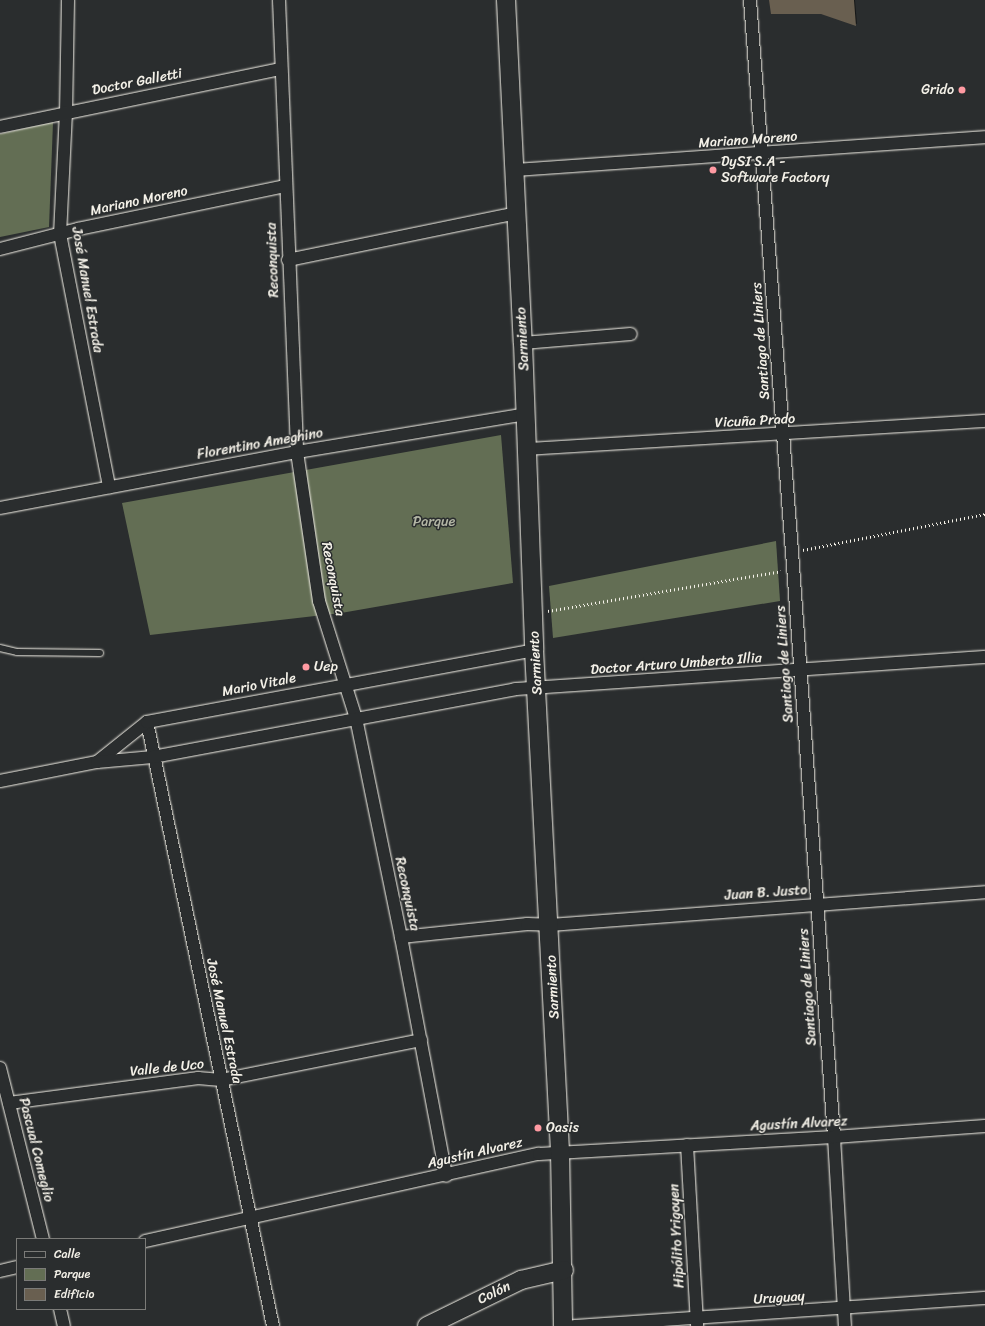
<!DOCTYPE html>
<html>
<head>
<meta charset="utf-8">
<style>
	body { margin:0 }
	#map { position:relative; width:985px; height:1326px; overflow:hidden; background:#2a2d2e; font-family:Sriracha,sans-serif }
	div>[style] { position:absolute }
	.green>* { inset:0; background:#636e54 }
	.shadow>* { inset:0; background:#0007 }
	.building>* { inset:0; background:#695f50 }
	.path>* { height:2.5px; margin-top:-1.25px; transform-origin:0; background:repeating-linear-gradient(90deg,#f4f1e8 0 1px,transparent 0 4px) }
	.roads { filter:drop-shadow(0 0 1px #f4f1e8) drop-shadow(0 0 1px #f4f1e8) }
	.lane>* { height:6px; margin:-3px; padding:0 3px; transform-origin:3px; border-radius:3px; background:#2a2d2e }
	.street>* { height:12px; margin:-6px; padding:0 6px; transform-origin:6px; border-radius:6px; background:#2a2d2e }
	.secondary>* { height:18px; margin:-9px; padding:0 9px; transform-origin:9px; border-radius:9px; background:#2a2d2e }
	.dots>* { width:11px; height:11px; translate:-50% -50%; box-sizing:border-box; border:2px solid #2a2d2e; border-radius:50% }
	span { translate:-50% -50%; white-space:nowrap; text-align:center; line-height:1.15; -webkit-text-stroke:3px #2a2d2e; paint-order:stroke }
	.street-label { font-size:14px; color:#f4f1e8 }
	.poi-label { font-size:14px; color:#f4f1e8 }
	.right { translate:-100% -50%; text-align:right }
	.left { translate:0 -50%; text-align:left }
	.park-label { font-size:14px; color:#b3b6a5 }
	.legend { position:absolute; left:16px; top:1238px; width:130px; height:72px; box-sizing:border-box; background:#2a2d2e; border:1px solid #7b7b78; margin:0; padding:5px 7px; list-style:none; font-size:12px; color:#f4f1e8 }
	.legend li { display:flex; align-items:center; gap:8px; height:20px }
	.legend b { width:20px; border:1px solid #7b7b78 }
</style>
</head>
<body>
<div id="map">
	<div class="green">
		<div style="clip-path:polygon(53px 122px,49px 227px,0 237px,0 134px)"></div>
		<div style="clip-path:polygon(501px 435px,513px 583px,341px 613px,150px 635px,122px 503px)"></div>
		<div style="clip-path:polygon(776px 541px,780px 601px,553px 638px,549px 586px)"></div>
	</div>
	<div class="shadow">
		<div style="clip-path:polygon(770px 0,855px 0,857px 24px,822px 13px)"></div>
	</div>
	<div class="building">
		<div style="clip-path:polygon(769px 0,854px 0,856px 26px,821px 14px,771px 14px)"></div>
	</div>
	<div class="path">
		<div style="left:803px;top:550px;width:186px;rotate:-11.2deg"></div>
		<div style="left:548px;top:611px;width:236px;rotate:-9.7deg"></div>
	</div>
	<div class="roads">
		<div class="lane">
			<div style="left:0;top:648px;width:17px;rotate:13deg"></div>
			<div style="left:17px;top:652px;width:83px;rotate:0.7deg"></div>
		</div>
		<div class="street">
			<div style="left:68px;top:0;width:112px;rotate:91deg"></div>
			<div style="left:66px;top:112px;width:122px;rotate:92.8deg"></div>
			<div style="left:60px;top:234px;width:258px;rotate:79deg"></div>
			<div style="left:279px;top:0;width:452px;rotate:87.7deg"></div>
			<div style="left:297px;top:452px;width:151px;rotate:81.6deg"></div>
			<div style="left:319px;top:601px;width:123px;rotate:72.5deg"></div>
			<div style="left:356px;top:718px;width:224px;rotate:78.4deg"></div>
			<div style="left:401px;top:937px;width:243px;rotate:79.3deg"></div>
			<div style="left:750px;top:0;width:554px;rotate:85.65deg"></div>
			<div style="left:792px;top:552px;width:587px;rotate:85.89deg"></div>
			<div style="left:834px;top:1137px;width:189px;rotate:86.7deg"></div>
			<div style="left:0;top:127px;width:287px;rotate:-11.7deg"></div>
			<div style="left:514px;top:170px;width:472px;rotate:-4deg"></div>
			<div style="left:0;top:249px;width:81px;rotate:-14.4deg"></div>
			<div style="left:78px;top:229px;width:211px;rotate:-11.7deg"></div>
			<div style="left:288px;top:260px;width:233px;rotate:-11.6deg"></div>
			<div style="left:523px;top:343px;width:108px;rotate:-4.8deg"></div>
			<div style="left:527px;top:449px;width:459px;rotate:-3.5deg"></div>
			<div style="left:0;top:508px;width:302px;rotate:-10.7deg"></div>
			<div style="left:297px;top:452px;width:232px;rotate:-9.4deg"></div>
			<div style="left:147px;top:722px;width:617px;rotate:78.22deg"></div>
			<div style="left:97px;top:762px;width:64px;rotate:-38.7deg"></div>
			<div style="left:147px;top:722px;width:394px;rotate:-10.5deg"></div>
			<div style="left:0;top:781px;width:99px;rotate:-11.1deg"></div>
			<div style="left:97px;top:762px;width:56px;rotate:-5.1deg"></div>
			<div style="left:153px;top:757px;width:368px;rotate:-10.6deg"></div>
			<div style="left:515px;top:689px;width:471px;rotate:-3.9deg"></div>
			<div style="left:401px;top:937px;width:127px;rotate:-5.9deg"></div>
			<div style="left:527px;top:924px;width:23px;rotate:2deg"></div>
			<div style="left:550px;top:925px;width:436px;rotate:-4.3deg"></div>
			<div style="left:0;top:1068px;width:176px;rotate:75.9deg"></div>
			<div style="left:9px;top:1103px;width:191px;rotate:-7.5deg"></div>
			<div style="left:198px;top:1078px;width:23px;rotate:5deg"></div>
			<div style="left:221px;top:1080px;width:204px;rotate:-11.3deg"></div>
			<div style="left:687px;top:1145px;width:181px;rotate:86.8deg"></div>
			<div style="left:145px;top:1241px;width:403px;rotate:-12.5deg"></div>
			<div style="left:539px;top:1154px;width:295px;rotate:-3.3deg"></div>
			<div style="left:834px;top:1137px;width:151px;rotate:-4.2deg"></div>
			<div style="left:0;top:1271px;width:17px;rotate:-13deg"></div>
			<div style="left:60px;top:1309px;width:17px;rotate:77deg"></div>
			<div style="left:574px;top:1326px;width:412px;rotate:-3.9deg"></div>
		</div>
		<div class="secondary">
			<div style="left:506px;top:0;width:343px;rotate:87.2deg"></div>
			<div style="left:523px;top:343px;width:307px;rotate:87.9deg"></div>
			<div style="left:534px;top:650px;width:502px;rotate:87.03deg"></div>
			<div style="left:560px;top:1151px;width:175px;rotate:89deg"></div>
			<div style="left:427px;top:1326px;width:105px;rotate:-26.1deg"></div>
			<div style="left:521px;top:1280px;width:44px;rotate:-13.1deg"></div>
		</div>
	</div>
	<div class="dots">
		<div style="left:962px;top:90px;background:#ff9aa2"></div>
		<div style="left:713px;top:170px;background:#ff9aa2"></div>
		<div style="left:306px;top:667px;background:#ff9aa2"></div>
		<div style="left:538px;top:1128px;background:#ff9aa2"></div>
	</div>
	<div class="street-label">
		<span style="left:137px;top:82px;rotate:-11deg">Doctor Galletti</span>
		<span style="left:748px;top:140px;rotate:-4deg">Mariano Moreno</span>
		<span style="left:139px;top:201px;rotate:-12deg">Mariano Moreno</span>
		<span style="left:273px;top:260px;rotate:-92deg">Reconquista</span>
		<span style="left:87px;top:290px;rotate:80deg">José Manuel Estrada</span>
		<span style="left:523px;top:339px;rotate:-93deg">Sarmiento</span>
		<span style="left:761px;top:341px;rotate:-94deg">Santiago de Liniers</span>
		<span style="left:755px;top:421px;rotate:-3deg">Vicuña Prado</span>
		<span style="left:260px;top:444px;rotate:-10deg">Florentino Ameghino</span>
		<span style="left:333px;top:579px;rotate:79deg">Reconquista</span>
		<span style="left:536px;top:663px;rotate:-93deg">Sarmiento</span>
		<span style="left:676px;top:664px;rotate:-4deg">Doctor Arturo Umberto Illia</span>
		<span style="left:785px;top:664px;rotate:-94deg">Santiago de Liniers</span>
		<span style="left:259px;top:685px;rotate:-11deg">Mario Vitale</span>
		<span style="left:766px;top:893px;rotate:-4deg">Juan B. Justo</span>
		<span style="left:407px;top:894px;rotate:78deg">Reconquista</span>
		<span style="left:553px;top:987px;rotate:-93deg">Sarmiento</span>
		<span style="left:808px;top:987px;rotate:-94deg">Santiago de Liniers</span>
		<span style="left:224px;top:1021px;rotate:78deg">José Manuel Estrada</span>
		<span style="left:167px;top:1068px;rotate:-6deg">Valle de Uco</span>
		<span style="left:799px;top:1124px;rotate:-3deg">Agustín Alvarez</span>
		<span style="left:36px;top:1150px;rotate:76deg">Pascual Comeglio</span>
		<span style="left:475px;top:1153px;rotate:-13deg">Agustín Alvarez</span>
		<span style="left:677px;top:1236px;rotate:-93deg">Hipólito Yrigoyen</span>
		<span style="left:494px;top:1293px;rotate:-26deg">Colón</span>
		<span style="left:779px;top:1298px;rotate:-4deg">Uruguay</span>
	</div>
	<div class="poi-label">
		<span class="right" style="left:954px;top:90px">Grido</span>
		<span class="left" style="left:721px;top:170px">DySI S.A -<br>Software Factory</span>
		<span class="left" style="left:314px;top:667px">Uep</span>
		<span class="left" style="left:546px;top:1128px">Oasis</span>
	</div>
	<div class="park-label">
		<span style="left:434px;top:522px">Parque</span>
	</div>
	<ul class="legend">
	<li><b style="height:5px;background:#2a2d2e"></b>Calle</li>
	<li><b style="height:11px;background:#636e54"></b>Parque</li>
	<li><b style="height:11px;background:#695f50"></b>Edificio</li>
	</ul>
</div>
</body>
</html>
